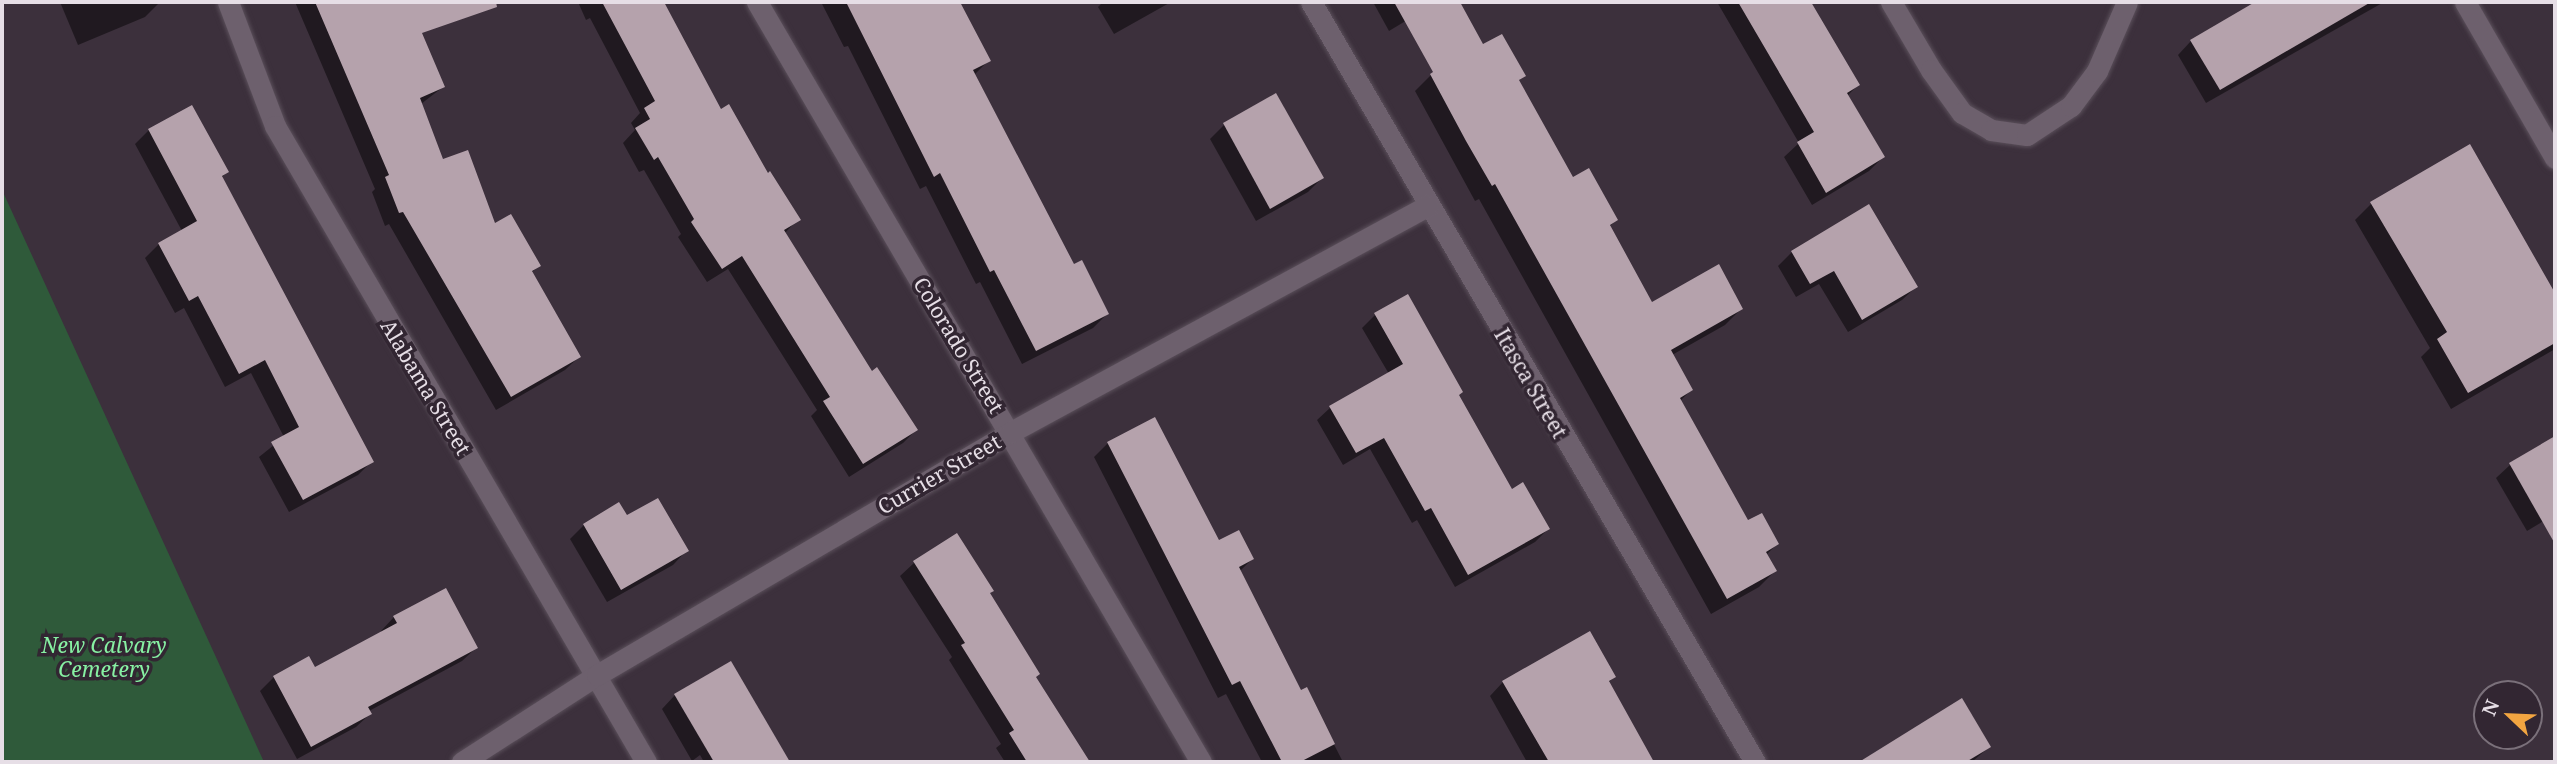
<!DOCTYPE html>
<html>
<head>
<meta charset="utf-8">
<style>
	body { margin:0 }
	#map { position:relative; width:2557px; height:764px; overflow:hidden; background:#3c303c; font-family:"Noto Serif",serif }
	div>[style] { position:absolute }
	.green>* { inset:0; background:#2f5a3a }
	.shadow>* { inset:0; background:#0007 }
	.building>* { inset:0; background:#b5a2ac }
	.roads { filter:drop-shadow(0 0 2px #5a4f5a) drop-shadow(0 0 2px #5a4f5a) }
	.minor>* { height:21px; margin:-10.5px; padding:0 10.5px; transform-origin:10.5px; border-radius:10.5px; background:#6d606d }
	span { translate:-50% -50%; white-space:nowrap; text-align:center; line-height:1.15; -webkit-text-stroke:7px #322632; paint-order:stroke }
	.street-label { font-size:21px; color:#e6dee6 }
	.park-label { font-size:21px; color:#87f1a3; font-style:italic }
	.frame { position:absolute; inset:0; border:4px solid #e6dee6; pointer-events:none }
	.north { position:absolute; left:2473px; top:680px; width:70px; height:70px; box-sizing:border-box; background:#322632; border:2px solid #7a707a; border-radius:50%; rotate:293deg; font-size:19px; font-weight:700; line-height:28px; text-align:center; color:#e6dee6 }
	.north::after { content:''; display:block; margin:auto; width:24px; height:32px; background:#f2a541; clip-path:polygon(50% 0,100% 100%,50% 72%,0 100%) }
</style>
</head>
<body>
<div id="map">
	<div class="green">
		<div style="clip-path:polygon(2px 190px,264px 762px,2px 762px)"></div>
	</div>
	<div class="shadow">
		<div style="clip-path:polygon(60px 2px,158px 2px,159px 3px,145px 17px,78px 45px)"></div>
		<div style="clip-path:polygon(295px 2px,371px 2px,378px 19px,443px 87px,421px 104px,442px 161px,494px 225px,539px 266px,531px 273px,579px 357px,565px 370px,496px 410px,389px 224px,385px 226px,372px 192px,375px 189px)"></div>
		<div style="clip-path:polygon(578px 2px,658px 2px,720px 111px,798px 219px,784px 234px,871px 373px,916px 430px,903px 443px,849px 477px,811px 416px,817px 410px,728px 269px,707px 282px,678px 237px,681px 234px,644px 170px,639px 172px,623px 143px,635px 130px,631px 123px,640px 113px,590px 18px,586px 20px)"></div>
		<div style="clip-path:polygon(821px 2px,942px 2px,954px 24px,989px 60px,975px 74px,1074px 267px,1107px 314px,1093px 328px,1022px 364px,980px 282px,976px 284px,926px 186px,920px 189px,848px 46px,844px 47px)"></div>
		<div style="clip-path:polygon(1103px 2px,1171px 2px,1114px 34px,1098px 7px)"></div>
		<div style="clip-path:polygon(1373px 2px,1437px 2px,1389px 31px)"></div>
		<div style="clip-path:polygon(1717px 2px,1809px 2px,1858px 85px,1847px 96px,1883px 157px,1869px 171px,1812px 205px,1784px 157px,1799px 143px)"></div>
		<div style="clip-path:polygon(2259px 2px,2384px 2px,2206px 103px,2178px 55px,2191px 41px)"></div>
		<div style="clip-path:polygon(1431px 75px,1524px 76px,1518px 81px,1572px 179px,1616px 220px,1609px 227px,1652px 304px,1741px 309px,1725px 325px,1672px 355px,1691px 390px,1680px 401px,1748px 523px,1777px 544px,1766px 555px,1775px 571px,1759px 587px,1711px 614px,1479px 199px,1475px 201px,1415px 91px)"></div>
		<div style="clip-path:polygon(1275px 95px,1322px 178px,1308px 192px,1256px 221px,1210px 139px,1224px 125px)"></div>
		<div style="clip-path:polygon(149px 130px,227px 172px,221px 178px,372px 461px,358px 475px,289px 512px,259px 457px,284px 437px,251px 373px,225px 387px,184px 308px,175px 313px,145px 258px,159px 244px,182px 231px,135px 144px)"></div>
		<div style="clip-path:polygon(2469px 147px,2555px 295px,2555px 349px,2451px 409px,2421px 357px,2430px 348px,2355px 220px,2372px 203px)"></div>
		<div style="clip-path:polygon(1792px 252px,1916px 287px,1902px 300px,1848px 332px,1819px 284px,1796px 297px,1778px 266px)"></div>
		<div style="clip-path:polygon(1375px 315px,1511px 491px,1548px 529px,1535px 542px,1455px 587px,1417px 520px,1412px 523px,1370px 449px,1343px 465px,1317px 420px,1331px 407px,1389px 374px,1362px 328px)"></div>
		<div style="clip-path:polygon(2555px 438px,2555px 514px,2527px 531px,2496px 478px,2510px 465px)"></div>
		<div style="clip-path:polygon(1108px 443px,1218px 542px,1252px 559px,1239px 572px,1300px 693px,1306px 690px,1343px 762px,1262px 762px,1226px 694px,1218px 698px,1094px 457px)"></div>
		<div style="clip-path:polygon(626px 517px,686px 551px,673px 565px,607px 602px,570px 539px,584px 525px)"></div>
		<div style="clip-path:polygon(957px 535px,1034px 678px,1088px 762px,1005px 762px,996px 748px,1001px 744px,949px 660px,952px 657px,900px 576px,914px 563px)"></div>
		<div style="clip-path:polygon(394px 617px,476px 648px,462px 661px,369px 711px,370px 714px,356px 727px,297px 759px,260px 691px,274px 677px,314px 669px,382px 633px,381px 631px)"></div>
		<div style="clip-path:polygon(730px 663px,787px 762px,704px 762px,700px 755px,692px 761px,662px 709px,675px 695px)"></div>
		<div style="clip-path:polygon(1614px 677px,1608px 683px,1653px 762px,1527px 762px,1490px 696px,1503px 682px)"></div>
		<div style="clip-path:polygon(1989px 747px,1972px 762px,1869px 762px,1882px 749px)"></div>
	</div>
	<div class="building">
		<div style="clip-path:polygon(315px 2px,496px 2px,497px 7px,422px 33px,445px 87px,420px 98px,443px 159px,468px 150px,495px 223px,511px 214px,541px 266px,532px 271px,581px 357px,511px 397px,403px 212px,399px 213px,385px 177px,389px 175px)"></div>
		<div style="clip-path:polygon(602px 2px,664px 2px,721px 109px,729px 104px,768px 173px,770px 171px,801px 220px,784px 230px,872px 371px,877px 367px,918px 430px,863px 464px,823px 401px,830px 397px,742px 256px,722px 269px,691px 222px,694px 219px,658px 157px,654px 160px,635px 128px,650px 119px,644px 108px,655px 101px)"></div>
		<div style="clip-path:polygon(846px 2px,960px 2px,991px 61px,973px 70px,1074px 264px,1082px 260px,1109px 314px,1036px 351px,994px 270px,990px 272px,940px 173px,934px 177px)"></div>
		<div style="clip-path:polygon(1394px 2px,1460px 2px,1483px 44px,1502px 34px,1526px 76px,1519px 80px,1573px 177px,1589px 168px,1618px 220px,1610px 225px,1652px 302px,1719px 264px,1743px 309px,1671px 350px,1693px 390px,1680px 398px,1748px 520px,1762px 513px,1779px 544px,1766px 552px,1777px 571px,1727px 599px,1495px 184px,1492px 186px,1466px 141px,1430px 74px,1433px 72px)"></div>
		<div style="clip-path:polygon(1738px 2px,1811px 2px,1860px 85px,1847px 93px,1885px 157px,1826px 193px,1797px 142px,1814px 132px)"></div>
		<div style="clip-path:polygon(2255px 2px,2371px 2px,2220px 90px,2190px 40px)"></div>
		<div style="clip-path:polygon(1276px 93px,1324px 178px,1270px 209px,1223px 123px)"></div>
		<div style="clip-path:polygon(192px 105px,229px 172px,222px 176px,374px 462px,303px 500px,271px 442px,299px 427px,265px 360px,239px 374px,198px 296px,189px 301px,158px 243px,197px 221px,148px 129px)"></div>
		<div style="clip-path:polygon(2470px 144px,2555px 293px,2555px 343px,2468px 393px,2437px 339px,2447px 332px,2370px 202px)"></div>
		<div style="clip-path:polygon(1869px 204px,1918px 287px,1862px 320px,1834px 271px,1810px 284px,1791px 251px)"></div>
		<div style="clip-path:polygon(1408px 294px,1463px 392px,1459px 395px,1512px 489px,1523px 482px,1550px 529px,1468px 575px,1431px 508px,1425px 511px,1384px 438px,1356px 453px,1329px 406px,1403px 364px,1374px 313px)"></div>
		<div style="clip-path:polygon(1155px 417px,1219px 540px,1239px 530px,1254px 559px,1239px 567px,1301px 690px,1307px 687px,1335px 744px,1300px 762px,1282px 762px,1240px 681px,1232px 685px,1107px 442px)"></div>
		<div style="clip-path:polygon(2555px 436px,2555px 544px,2509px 463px)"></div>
		<div style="clip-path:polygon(658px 498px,689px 551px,621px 590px,583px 524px,619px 502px,627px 515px)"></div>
		<div style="clip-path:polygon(957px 533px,994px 591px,990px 593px,1040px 674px,1036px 677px,1090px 762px,1027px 762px,1009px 733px,1014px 730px,961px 645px,965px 643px,913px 561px)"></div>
		<div style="clip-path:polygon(446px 588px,478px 648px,368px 707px,372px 714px,311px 747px,273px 676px,309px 656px,315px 667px,397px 623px,393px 616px)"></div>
		<div style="clip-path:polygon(1590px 631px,1616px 677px,1609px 681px,1654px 762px,1549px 762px,1502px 681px)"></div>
		<div style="clip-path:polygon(731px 661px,790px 762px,714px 762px,674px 694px)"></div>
		<div style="clip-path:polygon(1962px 698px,1991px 747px,1966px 762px,1859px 762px)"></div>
	</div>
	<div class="roads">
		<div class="minor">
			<div style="left:228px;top:2px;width:133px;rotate:69.2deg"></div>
			<div style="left:275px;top:126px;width:736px;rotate:59.74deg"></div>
			<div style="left:757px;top:2px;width:880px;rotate:59.71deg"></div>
			<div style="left:1311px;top:2px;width:880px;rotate:59.71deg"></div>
			<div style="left:1891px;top:2px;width:79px;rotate:59.5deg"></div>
			<div style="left:1931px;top:70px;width:53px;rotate:54.2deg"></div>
			<div style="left:1962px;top:113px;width:34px;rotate:30deg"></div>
			<div style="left:1991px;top:130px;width:36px;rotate:8deg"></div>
			<div style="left:2027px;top:135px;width:53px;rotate:-33.4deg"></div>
			<div style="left:2071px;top:106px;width:44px;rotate:-53.4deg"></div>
			<div style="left:2097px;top:71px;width:75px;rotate:-66.5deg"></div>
			<div style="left:2465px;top:2px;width:180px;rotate:60deg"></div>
			<div style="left:462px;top:762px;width:161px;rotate:-32.8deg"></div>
			<div style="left:597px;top:675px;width:480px;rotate:-30.4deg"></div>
			<div style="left:1011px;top:432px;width:474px;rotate:-28.5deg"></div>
		</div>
	</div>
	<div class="street-label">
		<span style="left:959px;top:345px;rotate:59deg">Colorado Street</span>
		<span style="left:1531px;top:383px;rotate:60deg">Itasca Street</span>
		<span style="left:426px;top:387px;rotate:59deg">Alabama Street</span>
		<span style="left:939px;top:474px;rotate:-30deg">Currier Street</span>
	</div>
	<div class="park-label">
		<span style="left:104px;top:657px">New Calvary<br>Cemetery</span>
	</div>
	<div class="frame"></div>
	<div class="north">N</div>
</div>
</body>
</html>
